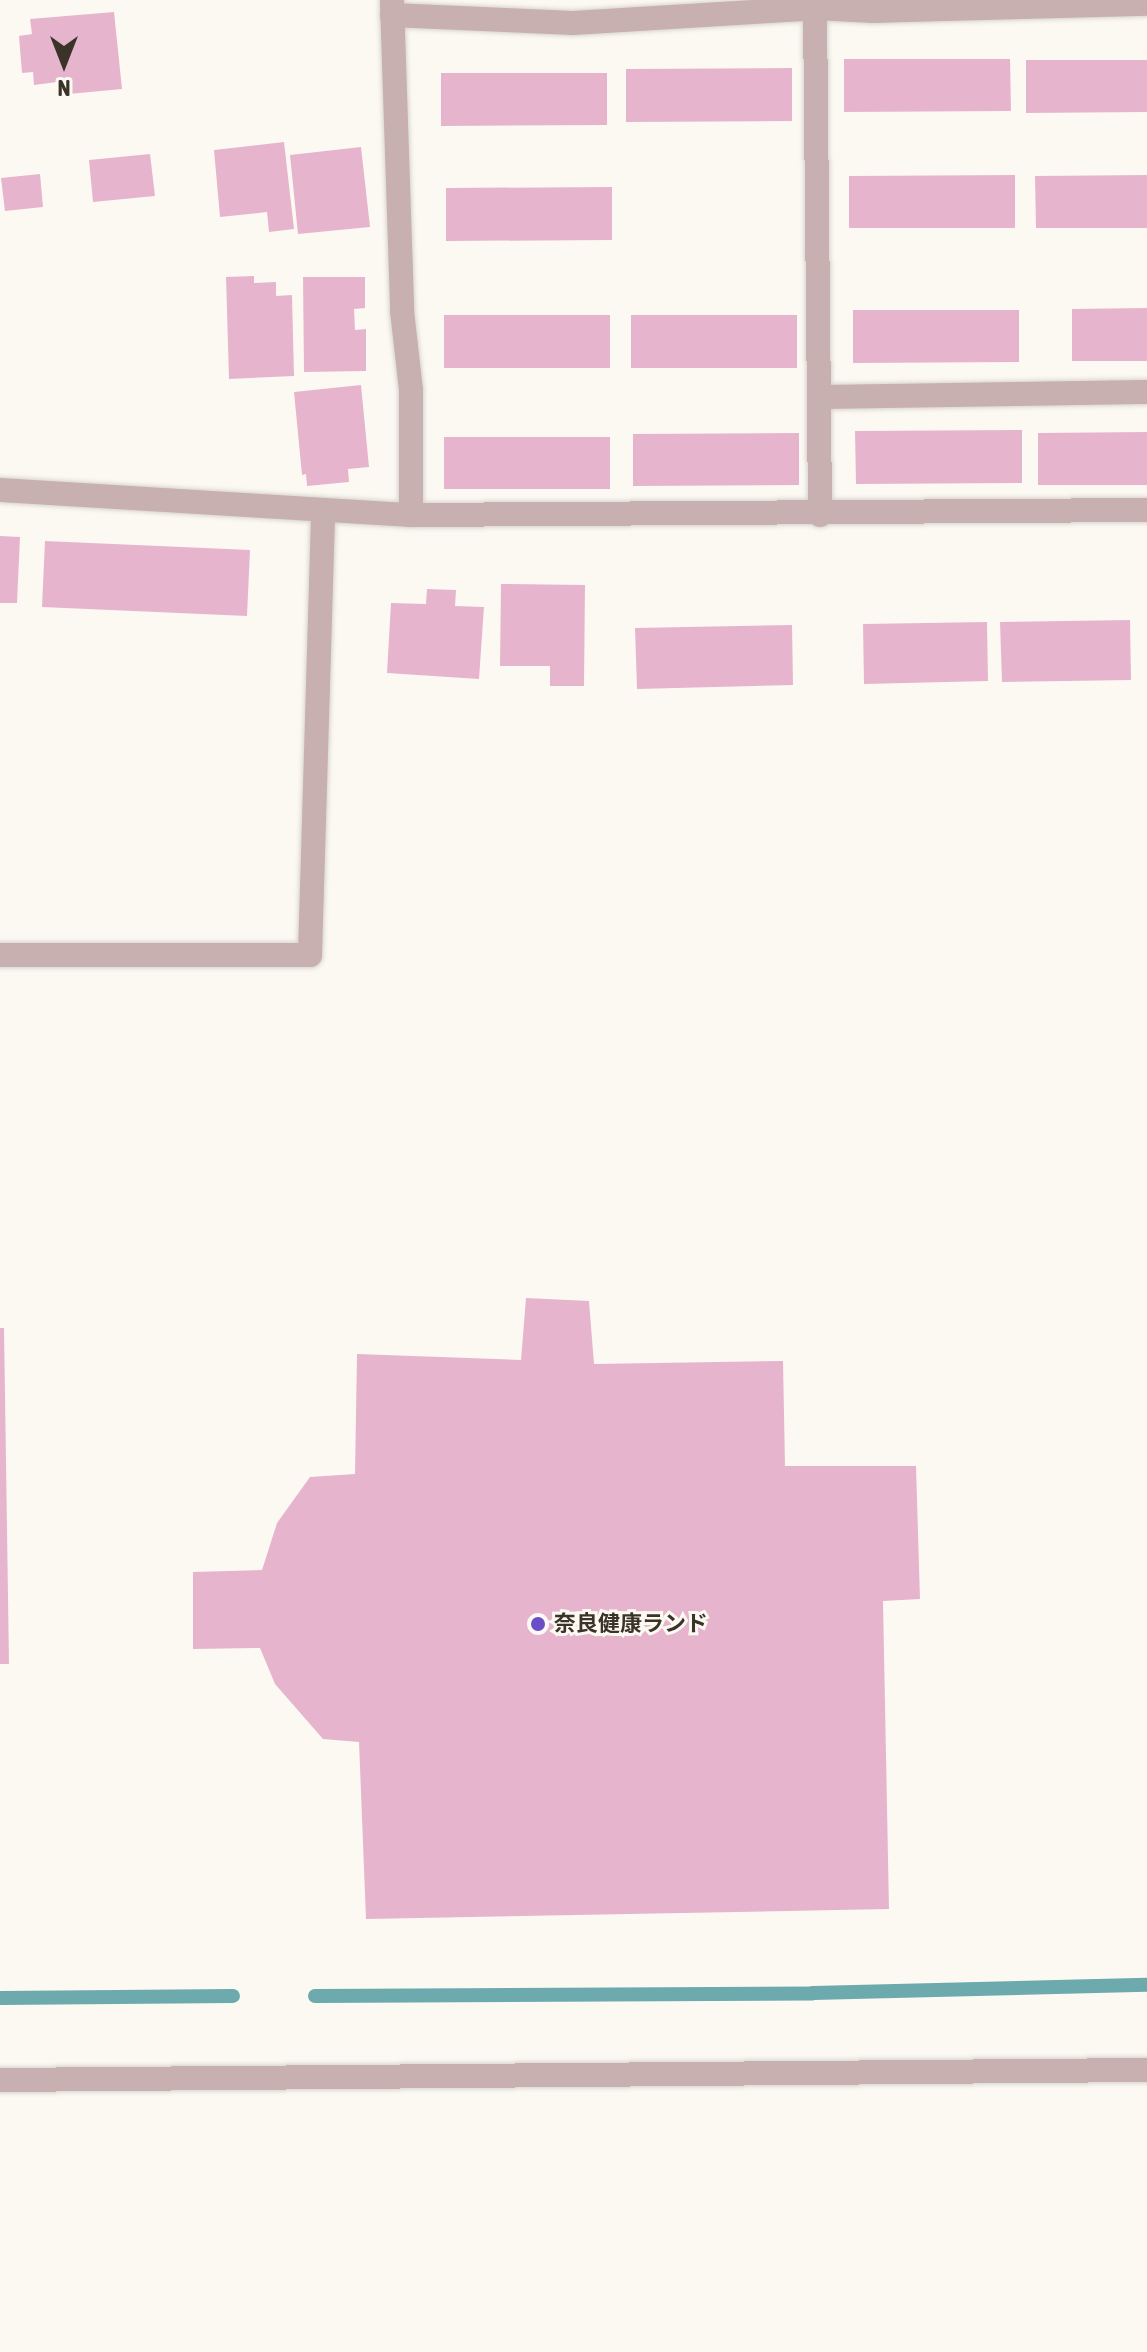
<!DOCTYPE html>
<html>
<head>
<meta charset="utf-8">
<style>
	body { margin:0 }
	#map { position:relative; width:1147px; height:2352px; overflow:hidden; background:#fcf9f3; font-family:"Asap Condensed","Noto Sans JP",sans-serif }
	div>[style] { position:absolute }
	.stream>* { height:14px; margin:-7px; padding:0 7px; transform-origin:7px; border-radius:7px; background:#6caaad }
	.building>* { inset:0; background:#e6b5cd }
	.roads { filter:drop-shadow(0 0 2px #d9d5ce) drop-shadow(0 0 2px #d9d5ce) }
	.minor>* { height:24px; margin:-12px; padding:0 12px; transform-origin:12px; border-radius:12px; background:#c8b0b1 }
	.dots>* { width:22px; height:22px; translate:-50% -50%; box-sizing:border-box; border:4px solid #fcf9f3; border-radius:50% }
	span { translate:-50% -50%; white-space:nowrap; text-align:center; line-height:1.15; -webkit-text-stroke:6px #fcf9f3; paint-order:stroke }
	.poi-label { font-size:22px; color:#3a3328; font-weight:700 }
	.left { translate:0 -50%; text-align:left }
	.north { position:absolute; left:24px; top:24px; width:80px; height:80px; -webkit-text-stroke:6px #fcf9f3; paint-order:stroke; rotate:180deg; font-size:22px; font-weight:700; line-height:32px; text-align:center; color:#3a3328 }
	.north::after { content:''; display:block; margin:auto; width:28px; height:36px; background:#3a3328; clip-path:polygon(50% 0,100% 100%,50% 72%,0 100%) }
</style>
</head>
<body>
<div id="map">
	<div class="stream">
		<div style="left:315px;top:1996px;width:498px;rotate:-0.3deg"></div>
		<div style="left:813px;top:1993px;width:334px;rotate:-1.4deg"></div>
		<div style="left:0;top:1998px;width:233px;rotate:-0.5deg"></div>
	</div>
	<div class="building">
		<div style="clip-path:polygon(114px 12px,122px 89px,58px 95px,57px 82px,34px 85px,33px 72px,22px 73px,19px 36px,32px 34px,30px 19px)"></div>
		<div style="clip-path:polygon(844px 59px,1010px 59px,1011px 111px,844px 112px)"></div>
		<div style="clip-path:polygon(1026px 60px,1147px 60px,1147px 112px,1026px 113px)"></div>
		<div style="clip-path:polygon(792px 68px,792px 121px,626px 122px,626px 69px)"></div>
		<div style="clip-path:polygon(441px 73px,607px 73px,607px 125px,441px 126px)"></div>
		<div style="clip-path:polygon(284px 142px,294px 229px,269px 232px,267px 212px,220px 217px,214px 150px)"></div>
		<div style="clip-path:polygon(361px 147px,370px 227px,298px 234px,290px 155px)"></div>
		<div style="clip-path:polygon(150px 154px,155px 196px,93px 202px,89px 160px)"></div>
		<div style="clip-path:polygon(40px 174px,43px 207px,5px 211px,1px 178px)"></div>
		<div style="clip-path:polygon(1015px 175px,1015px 228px,849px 228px,849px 176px)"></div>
		<div style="clip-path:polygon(1147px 175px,1147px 228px,1036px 228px,1035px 176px)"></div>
		<div style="clip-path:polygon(612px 187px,612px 240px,446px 241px,446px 188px)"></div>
		<div style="clip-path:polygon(254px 276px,254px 283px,276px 282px,276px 296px,292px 295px,294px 376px,229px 379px,226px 277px)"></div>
		<div style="clip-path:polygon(303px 277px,365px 277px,365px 308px,354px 309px,355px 330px,366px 329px,366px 371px,304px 372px)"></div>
		<div style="clip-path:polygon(1147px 308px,1147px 361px,1072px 361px,1072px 309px)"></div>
		<div style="clip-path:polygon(853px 310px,1019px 310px,1019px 362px,853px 363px)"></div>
		<div style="clip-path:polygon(444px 315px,610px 315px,610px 368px,444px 368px)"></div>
		<div style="clip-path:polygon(631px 315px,797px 315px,797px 368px,631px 368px)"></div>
		<div style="clip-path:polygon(361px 385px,369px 467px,348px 469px,349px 482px,307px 486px,306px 474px,302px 475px,294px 392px)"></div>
		<div style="clip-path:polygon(1022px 430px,1022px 483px,856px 484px,855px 431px)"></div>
		<div style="clip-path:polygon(1147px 432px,1147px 485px,1038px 485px,1038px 433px)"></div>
		<div style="clip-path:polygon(799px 433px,799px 485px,633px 486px,633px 434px)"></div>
		<div style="clip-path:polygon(444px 437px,610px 437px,610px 489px,444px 489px)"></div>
		<div style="clip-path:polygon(0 536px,20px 537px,17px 603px,0 603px)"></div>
		<div style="clip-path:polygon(45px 541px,250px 550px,247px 616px,42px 607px)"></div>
		<div style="clip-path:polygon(501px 584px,585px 585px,584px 686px,550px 686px,550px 666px,500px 666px)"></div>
		<div style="clip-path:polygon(427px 589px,456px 590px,455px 606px,484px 607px,479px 679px,387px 673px,391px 603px,426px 604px)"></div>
		<div style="clip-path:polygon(1130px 620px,1131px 680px,1002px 682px,1000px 622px)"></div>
		<div style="clip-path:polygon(987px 622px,988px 681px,864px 684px,863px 624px)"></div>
		<div style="clip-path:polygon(792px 625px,793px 685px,637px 689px,635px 628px)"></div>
		<div style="clip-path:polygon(526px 1298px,589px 1301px,594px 1364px,783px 1361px,785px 1466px,916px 1466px,920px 1599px,883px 1601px,889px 1909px,366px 1919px,359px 1742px,323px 1739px,275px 1684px,260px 1648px,193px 1649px,193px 1572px,262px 1570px,277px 1523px,310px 1477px,355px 1474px,357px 1354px,521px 1360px)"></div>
		<div style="clip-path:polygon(0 1328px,4px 1328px,9px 1664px,0 1664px)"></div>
	</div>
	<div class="roads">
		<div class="minor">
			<div style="left:392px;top:2px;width:309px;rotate:88.1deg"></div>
			<div style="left:402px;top:311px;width:80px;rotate:83.5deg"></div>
			<div style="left:411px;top:390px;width:125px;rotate:90deg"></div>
			<div style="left:815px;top:8px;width:507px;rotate:89.43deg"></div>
			<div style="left:392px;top:15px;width:181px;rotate:2.5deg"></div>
			<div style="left:573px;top:23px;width:242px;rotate:-3.5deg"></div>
			<div style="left:815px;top:8px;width:58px;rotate:3deg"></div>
			<div style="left:873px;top:11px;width:274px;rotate:-1.5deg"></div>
			<div style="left:819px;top:397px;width:328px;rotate:-0.9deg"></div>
			<div style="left:0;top:490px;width:412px;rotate:3.5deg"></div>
			<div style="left:411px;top:515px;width:736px;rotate:-0.39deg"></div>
			<div style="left:0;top:955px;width:310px"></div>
			<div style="left:310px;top:955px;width:445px;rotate:-88.3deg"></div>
			<div style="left:0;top:2080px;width:1147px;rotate:-0.5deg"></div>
		</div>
	</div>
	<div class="dots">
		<div style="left:538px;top:1624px;background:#694ec7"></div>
	</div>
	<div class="poi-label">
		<span class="left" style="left:554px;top:1624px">奈良健康ランド</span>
	</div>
	<div class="north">N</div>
</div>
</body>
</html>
